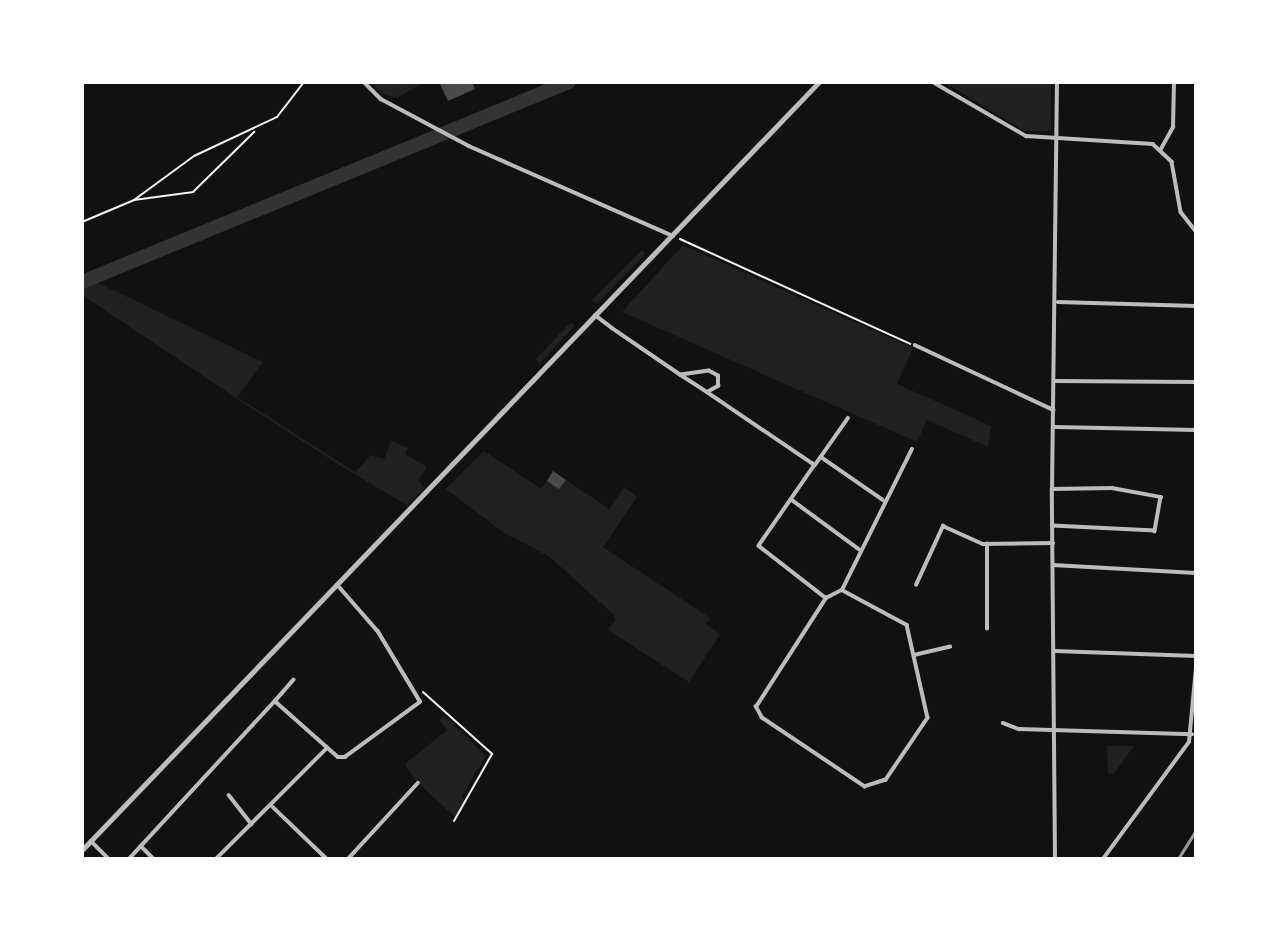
<!DOCTYPE html>
<html>
<head>
<meta charset="utf-8">
<style>
	body { margin:0 }
	#map { position:relative; width:1278px; height:941px; overflow:hidden; background:#111; font-family:"Work Sans",sans-serif }
	div>[style] { position:absolute }
	.green>* { inset:0; background:#202020 }
	.river>* { height:14px; margin:-7px; padding:0 7px; transform-origin:7px; border-radius:7px; background:#333 }
	.building>* { inset:0; background:#4a4a4a }
	.path>* { height:2px; margin:-1px; padding:0 1px; transform-origin:1px; border-radius:1px; background:#f5f5f5 }
	.minor>* { height:3.5px; margin:-1.75px; padding:0 1.75px; transform-origin:1.75px; border-radius:1.75px; background:#bcbcbc }
	.tertiary>* { height:4.5px; margin:-2.25px; padding:0 2.25px; transform-origin:2.25px; border-radius:2.25px; background:#bcbcbc }
	.rail>* { height:2.5px; margin:-1.25px; padding:0 1.25px; transform-origin:1.25px; border-radius:1.25px; background:#9a9a9a }
	span { translate:-50% -50%; white-space:nowrap; text-align:center; line-height:1.15; -webkit-text-stroke:7px #fff; paint-order:stroke }
	.frame { position:absolute; inset:0; border:84px solid #fff; pointer-events:none }
</style>
</head>
<body>
<div id="map">
	<div class="green">
		<div style="clip-path:polygon(370px 82px,424px 82px,397px 98px,382px 94px)"></div>
		<div style="clip-path:polygon(944px 82px,1051px 82px,1051px 131px,1024px 131px)"></div>
		<div style="clip-path:polygon(683px 245px,913px 348px,897px 384px,991px 426px,988px 447px,927px 420px,917px 442px,622px 312px)"></div>
		<div style="clip-path:polygon(642px 250px,645px 254px,597px 304px,592px 300px)"></div>
		<div style="clip-path:polygon(90px 279px,263px 362px,237px 397px,355px 472px,371px 455px,385px 459px,390px 440px,408px 448px,405px 454px,427px 467px,418px 480px,424px 488px,407px 505px,344px 468px,236px 398px,82px 295px,82px 282px)"></div>
		<div style="clip-path:polygon(571px 322px,575px 326px,540px 363px,536px 359px)"></div>
		<div style="clip-path:polygon(484px 451px,541px 489px,553px 471px,609px 509px,624px 487px,637px 497px,603px 547px,710px 618px,706px 624px,720px 634px,689px 682px,608px 630px,615px 620px,613px 614px,550px 557px,503px 532px,446px 489px)"></div>
		<div style="clip-path:polygon(444px 715px,486px 756px,462px 796px,466px 802px,456px 818px,415px 780px,405px 764px,447px 730px,439px 720px)"></div>
		<div style="clip-path:polygon(1107px 746px,1134px 746px,1113px 775px,1108px 773px)"></div>
	</div>
	<div class="river">
		<div style="left:82px;top:282px;width:526px;rotate:-22.33deg"></div>
	</div>
	<div class="building">
		<div style="clip-path:polygon(439px 82px,472px 82px,475px 89px,448px 101px)"></div>
		<div style="clip-path:polygon(553px 471px,566px 480px,559px 489px,547px 481px)"></div>
	</div>
	<div class="path">
		<div style="left:134px;top:200px;width:74px;rotate:-36.3deg"></div>
		<div style="left:194px;top:156px;width:92px;rotate:-25.2deg"></div>
		<div style="left:277px;top:117px;width:44px;rotate:-52.4deg"></div>
		<div style="left:82px;top:222px;width:56px;rotate:-22.9deg"></div>
		<div style="left:134px;top:200px;width:60px;rotate:-7.7deg"></div>
		<div style="left:193px;top:192px;width:86px;rotate:-44.5deg"></div>
		<div style="left:680px;top:239px;width:253px;rotate:24.5deg"></div>
		<div style="left:423px;top:692px;width:93px;rotate:41.9deg"></div>
		<div style="left:492px;top:754px;width:77px;rotate:119.6deg"></div>
	</div>
	<div class="minor">
		<div style="left:364px;top:82px;width:24px;rotate:45deg"></div>
		<div style="left:381px;top:99px;width:100px;rotate:28.1deg"></div>
		<div style="left:469px;top:146px;width:223px;rotate:23.8deg"></div>
		<div style="left:933px;top:82px;width:108px;rotate:30.1deg"></div>
		<div style="left:1026px;top:136px;width:127px;rotate:3.6deg"></div>
		<div style="left:1153px;top:144px;width:26px;rotate:43deg"></div>
		<div style="left:1172px;top:162px;width:51px;rotate:79.8deg"></div>
		<div style="left:1181px;top:212px;width:24px;rotate:52deg"></div>
		<div style="left:1161px;top:149px;width:25px;rotate:-61deg"></div>
		<div style="left:1173px;top:127px;width:45px;rotate:-88.7deg"></div>
		<div style="left:1058px;top:302px;width:138px;rotate:1.7deg"></div>
		<div style="left:595px;top:315px;width:21px;rotate:37deg"></div>
		<div style="left:612px;top:328px;width:83px;rotate:34.3deg"></div>
		<div style="left:681px;top:375px;width:31px;rotate:33deg"></div>
		<div style="left:707px;top:392px;width:13px;rotate:-29deg"></div>
		<div style="left:718px;top:386px;width:10px;rotate:-90deg"></div>
		<div style="left:718px;top:376px;width:10px;rotate:-151deg"></div>
		<div style="left:709px;top:371px;width:28px;rotate:172deg"></div>
		<div style="left:915px;top:345px;width:153px;rotate:25.1deg"></div>
		<div style="left:1054px;top:381px;width:142px;rotate:0.4deg"></div>
		<div style="left:707px;top:392px;width:130px;rotate:34.1deg"></div>
		<div style="left:815px;top:465px;width:98px;rotate:124.7deg"></div>
		<div style="left:759px;top:546px;width:85px;rotate:37.8deg"></div>
		<div style="left:1055px;top:427px;width:141px;rotate:1.2deg"></div>
		<div style="left:821px;top:457px;width:75px;rotate:34.7deg"></div>
		<div style="left:815px;top:465px;width:57px;rotate:-54.9deg"></div>
		<div style="left:1052px;top:489px;width:60px;rotate:-1deg"></div>
		<div style="left:1112px;top:488px;width:50px;rotate:10.4deg"></div>
		<div style="left:1161px;top:497px;width:35px;rotate:100deg"></div>
		<div style="left:1155px;top:531px;width:102px;rotate:-177.2deg"></div>
		<div style="left:792px;top:500px;width:84px;rotate:36.3deg"></div>
		<div style="left:1053px;top:565px;width:143px;rotate:3.2deg"></div>
		<div style="left:916px;top:585px;width:65px;rotate:-65.4deg"></div>
		<div style="left:943px;top:526px;width:44px;rotate:24.2deg"></div>
		<div style="left:983px;top:544px;width:70px;rotate:-0.8deg"></div>
		<div style="left:842px;top:590px;width:74px;rotate:28.3deg"></div>
		<div style="left:907px;top:625px;width:95px;rotate:77.3deg"></div>
		<div style="left:928px;top:718px;width:75px;rotate:124.1deg"></div>
		<div style="left:886px;top:780px;width:22px;rotate:162deg"></div>
		<div style="left:865px;top:787px;width:124px;rotate:-146.2deg"></div>
		<div style="left:762px;top:718px;width:13px;rotate:-119deg"></div>
		<div style="left:756px;top:707px;width:130px;rotate:-57.3deg"></div>
		<div style="left:826px;top:598px;width:18px;rotate:-27deg"></div>
		<div style="left:842px;top:590px;width:157px;rotate:-63.6deg"></div>
		<div style="left:987px;top:629px;width:85px;rotate:-90deg"></div>
		<div style="left:1055px;top:651px;width:141px;rotate:2deg"></div>
		<div style="left:914px;top:655px;width:37px;rotate:-13deg"></div>
		<div style="left:275px;top:701px;width:28px;rotate:-49deg"></div>
		<div style="left:1003px;top:723px;width:17px;rotate:21deg"></div>
		<div style="left:1019px;top:729px;width:173px;rotate:1.7deg"></div>
		<div style="left:229px;top:795px;width:37px;rotate:52deg"></div>
		<div style="left:273px;top:807px;width:75px;rotate:43.9deg"></div>
		<div style="left:91px;top:841px;width:25px;rotate:45deg"></div>
		<div style="left:141px;top:846px;width:18px;rotate:45deg"></div>
		<div style="left:129px;top:859px;width:215px;rotate:-47.3deg"></div>
		<div style="left:275px;top:701px;width:84px;rotate:41.6deg"></div>
		<div style="left:338px;top:757px;width:7px"></div>
		<div style="left:345px;top:757px;width:93px;rotate:-36.3deg"></div>
		<div style="left:420px;top:702px;width:82px;rotate:-121deg"></div>
		<div style="left:378px;top:632px;width:62px;rotate:-131.1deg"></div>
		<div style="left:216px;top:859px;width:157px;rotate:-45deg"></div>
		<div style="left:348px;top:859px;width:103px;rotate:-47.4deg"></div>
		<div style="left:1055px;top:859px;width:370px;rotate:-90.5deg"></div>
		<div style="left:1052px;top:489px;width:407px;rotate:-89.3deg"></div>
		<div style="left:1103px;top:859px;width:145px;rotate:-53.7deg"></div>
		<div style="left:1189px;top:742px;width:74px;rotate:-84.6deg"></div>
	</div>
	<div class="tertiary">
		<div style="left:82px;top:850px;width:1064px;rotate:-46.18deg"></div>
	</div>
	<div class="rail">
		<div style="left:1178px;top:859px;width:34px;rotate:-58deg"></div>
	</div>
	<div class="frame"></div>
</div>
</body>
</html>
